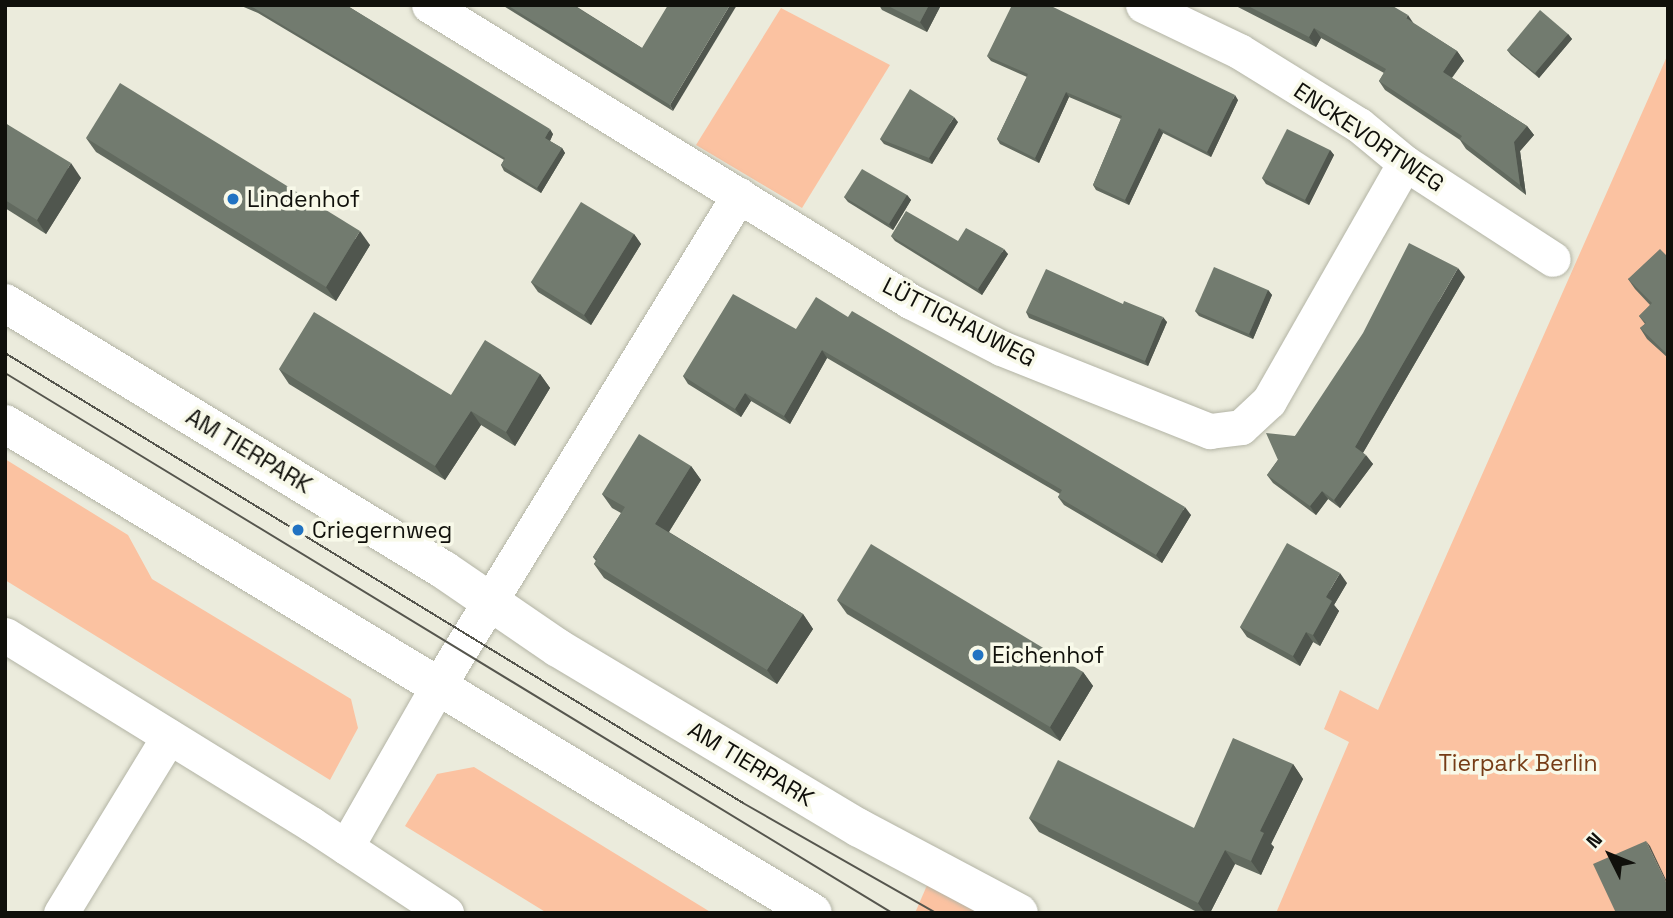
<!DOCTYPE html>
<html>
<head>
<meta charset="utf-8">
<style>
	body { margin:0 }
	#map { position:relative; width:1673px; height:918px; overflow:hidden; background:#ebebdc; font-family:"Space Grotesk",sans-serif }
	div>[style] { position:absolute }
	.green>* { inset:0; background:#fbc2a1 }
	.roads { filter:drop-shadow(0 0 2px #b3b4a5) drop-shadow(0 0 2px #b3b4a5) }
	.minor>* { height:35px; margin:-17.5px; padding:0 17.5px; transform-origin:17.5px; border-radius:17.5px; background:#fff }
	.secondary>* { height:38px; margin:-19px; padding:0 19px; transform-origin:19px; border-radius:19px; background:#fff }
	.tram>* { height:2px; margin:-1px; padding:0 1px; transform-origin:1px; border-radius:1px; background:#56564e }
	.wall>* { inset:0; background:#626a5f }
	.shaded-wall>* { inset:0; background:#50564e }
	.building>* { inset:0; background:#727b6f }
	.dots>* { width:19px; height:19px; translate:-50% -50%; box-sizing:border-box; border:4px solid #f8f9e9; border-radius:50% }
	span { translate:-50% -50%; white-space:nowrap; text-align:center; line-height:1.15; -webkit-text-stroke:7px #f8f9e9; paint-order:stroke }
	.street-label { font-size:23px; color:#10100b }
	.poi-label { font-size:23px; color:#10100b }
	.left { translate:0 -50%; text-align:left }
	.park-label { font-size:23px; color:#763c16 }
	.frame { position:absolute; inset:0; border:7px solid #10100b; pointer-events:none }
	.north { position:absolute; left:1575px; top:820px; width:70px; height:70px; -webkit-text-stroke:5px #f8f9e9; paint-order:stroke; rotate:313deg; font-size:19px; font-weight:700; line-height:28px; text-align:center; color:#10100b }
	.north::after { content:''; display:block; margin:auto; width:24px; height:32px; background:#10100b; clip-path:polygon(50% 0,100% 100%,50% 72%,0 100%) }
</style>
</head>
<body>
<div id="map">
	<div class="green">
		<div style="clip-path:polygon(781px 8px,890px 65px,802px 208px,696px 145px)"></div>
		<div style="clip-path:polygon(1668px 54px,1668px 913px,1276px 913px,1349px 742px,1324px 729px,1340px 690px,1378px 710px)"></div>
		<div style="clip-path:polygon(5px 459px,128px 535px,152px 579px,351px 699px,358px 728px,330px 780px,5px 580px)"></div>
		<div style="clip-path:polygon(474px 767px,712px 913px,547px 913px,405px 826px,437px 774px)"></div>
		<div style="clip-path:polygon(928px 883px,982px 913px,915px 913px)"></div>
	</div>
	<div class="roads">
		<div class="minor">
			<div style="left:429px;top:5px;width:565px;rotate:31.61deg"></div>
			<div style="left:910px;top:301px;width:102px;rotate:27.3deg"></div>
			<div style="left:1001px;top:348px;width:225px;rotate:21.7deg"></div>
			<div style="left:1210px;top:431px;width:31px;rotate:-7deg"></div>
			<div style="left:1241px;top:427px;width:38px;rotate:-43deg"></div>
			<div style="left:1269px;top:401px;width:274px;rotate:-60.3deg"></div>
			<div style="left:1143px;top:5px;width:106px;rotate:25.6deg"></div>
			<div style="left:1239px;top:51px;width:141px;rotate:31.7deg"></div>
			<div style="left:1359px;top:125px;width:60px;rotate:39.6deg"></div>
			<div style="left:1405px;top:163px;width:176px;rotate:33deg"></div>
			<div style="left:5px;top:635px;width:360px;rotate:31.7deg"></div>
			<div style="left:311px;top:824px;width:162px;rotate:33.4deg"></div>
			<div style="left:346px;top:847px;width:185px;rotate:-60.3deg"></div>
			<div style="left:438px;top:686px;width:576px;rotate:-58.49deg"></div>
			<div style="left:61px;top:913px;width:207px;rotate:-58.6deg"></div>
		</div>
		<div class="secondary">
			<div style="left:5px;top:303px;width:514px;rotate:31.31deg"></div>
			<div style="left:444px;top:570px;width:138px;rotate:34.4deg"></div>
			<div style="left:558px;top:648px;width:351px;rotate:30.9deg"></div>
			<div style="left:859px;top:828px;width:181px;rotate:28deg"></div>
			<div style="left:5px;top:424px;width:944px;rotate:31.18deg"></div>
		</div>
	</div>
	<div class="tram">
		<div style="left:5px;top:353px;width:864px;rotate:31.37deg"></div>
		<div style="left:743px;top:803px;width:222px;rotate:29.7deg"></div>
		<div style="left:5px;top:373px;width:1038px;rotate:31.33deg"></div>
	</div>
	<div class="wall">
		<div style="clip-path:polygon(239px 5px,346px 5px,553px 134px,550px 141px,562px 148px,565px 153px,541px 193px,504px 171px,501px 165px,504px 160px,258px 13px)"></div>
		<div style="clip-path:polygon(502px 5px,574px 5px,642px 48px,673px 111px)"></div>
		<div style="clip-path:polygon(879px 5px,941px 5px,927px 32px,882px 10px)"></div>
		<div style="clip-path:polygon(1234px 5px,1391px 5px,1414px 24px,1457px 51px,1464px 61px,1452px 78px,1527px 126px,1534px 135px,1520px 151px,1526px 195px,1466px 149px,1460px 140px,1385px 90px,1379px 81px,1384px 73px,1321px 38px,1316px 47px)"></div>
		<div style="clip-path:polygon(1568px 34px,1572px 39px,1539px 78px,1511px 55px,1507px 50px)"></div>
		<div style="clip-path:polygon(987px 56px,1238px 100px,1211px 157px,1163px 133px,1129px 205px,1096px 190px,1093px 185px,1121px 119px,1069px 97px,1039px 163px,1000px 144px,997px 139px,1027px 77px,991px 61px)"></div>
		<div style="clip-path:polygon(958px 122px,932px 164px,884px 144px,880px 139px)"></div>
		<div style="clip-path:polygon(5px 123px,81px 178px,46px 234px,5px 208px)"></div>
		<div style="clip-path:polygon(86px 138px,370px 245px,336px 301px,96px 152px)"></div>
		<div style="clip-path:polygon(1330px 150px,1334px 155px,1309px 205px,1266px 184px,1262px 178px)"></div>
		<div style="clip-path:polygon(907px 195px,911px 200px,893px 230px,848px 202px,844px 197px)"></div>
		<div style="clip-path:polygon(634px 234px,641px 244px,591px 325px,538px 292px,531px 282px)"></div>
		<div style="clip-path:polygon(891px 236px,958px 241px,1008px 254px,982px 295px,895px 241px)"></div>
		<div style="clip-path:polygon(1668px 257px,1668px 358px,1647px 339px,1640px 328px,1645px 324px,1639px 316px,1650px 305px,1635px 289px,1628px 279px)"></div>
		<div style="clip-path:polygon(1465px 277px,1363px 453px,1373px 464px,1340px 508px,1328px 499px,1316px 515px,1273px 483px,1267px 475px,1295px 436px)"></div>
		<div style="clip-path:polygon(1268px 290px,1272px 295px,1253px 339px,1199px 316px,1195px 311px)"></div>
		<div style="clip-path:polygon(1123px 304px,1167px 322px,1148px 366px,1029px 318px,1026px 312px)"></div>
		<div style="clip-path:polygon(848px 317px,1191px 515px,1162px 563px,1064px 505px,1058px 497px,1060px 494px,827px 358px,790px 424px,751px 401px,741px 417px,688px 384px,683px 376px,796px 329px)"></div>
		<div style="clip-path:polygon(279px 369px,451px 395px,540px 374px,550px 388px,515px 446px,481px 425px,445px 480px,289px 384px)"></div>
		<div style="clip-path:polygon(691px 466px,701px 480px,669px 532px,803px 614px,813px 629px,777px 684px,604px 578px,594px 564px,596px 561px,593px 557px,621px 513px,612px 508px,602px 494px)"></div>
		<div style="clip-path:polygon(1347px 583px,1334px 605px,1339px 611px,1320px 646px,1313px 642px,1300px 666px,1247px 637px,1240px 627px)"></div>
		<div style="clip-path:polygon(837px 600px,1083px 672px,1093px 686px,1060px 741px,847px 614px)"></div>
		<div style="clip-path:polygon(1293px 764px,1303px 779px,1271px 844px,1274px 847px,1261px 875px,1235px 864px,1210px 913px,1199px 913px,1039px 832px,1029px 818px,1194px 828px)"></div>
	</div>
	<div class="shaded-wall">
		<div style="clip-path:polygon(730px 5px,737px 5px,673px 111px,670px 105px)"></div>
		<div style="clip-path:polygon(929px 5px,941px 5px,927px 32px,920px 22px)"></div>
		<div style="clip-path:polygon(1408px 15px,1414px 24px,1406px 18px)"></div>
		<div style="clip-path:polygon(1314px 28px,1321px 38px,1316px 47px,1309px 37px)"></div>
		<div style="clip-path:polygon(1568px 34px,1572px 39px,1539px 78px,1535px 73px)"></div>
		<div style="clip-path:polygon(1457px 51px,1464px 61px,1449px 81px,1443px 72px)"></div>
		<div style="clip-path:polygon(1066px 92px,1069px 97px,1039px 163px,1035px 158px)"></div>
		<div style="clip-path:polygon(1235px 95px,1238px 100px,1211px 157px,1207px 152px)"></div>
		<div style="clip-path:polygon(954px 117px,958px 122px,932px 164px,929px 158px)"></div>
		<div style="clip-path:polygon(1527px 126px,1534px 135px,1520px 151px,1526px 195px,1520px 185px,1514px 142px)"></div>
		<div style="clip-path:polygon(1159px 128px,1163px 133px,1129px 205px,1125px 200px)"></div>
		<div style="clip-path:polygon(550px 129px,553px 134px,549px 143px,545px 138px)"></div>
		<div style="clip-path:polygon(562px 148px,565px 153px,541px 193px,537px 188px)"></div>
		<div style="clip-path:polygon(1330px 150px,1334px 155px,1309px 205px,1305px 200px)"></div>
		<div style="clip-path:polygon(71px 163px,81px 178px,46px 234px,37px 220px)"></div>
		<div style="clip-path:polygon(907px 195px,911px 200px,893px 230px,889px 224px)"></div>
		<div style="clip-path:polygon(360px 231px,370px 245px,336px 301px,326px 287px)"></div>
		<div style="clip-path:polygon(634px 234px,641px 244px,591px 325px,584px 315px)"></div>
		<div style="clip-path:polygon(1004px 249px,1008px 254px,982px 295px,978px 289px)"></div>
		<div style="clip-path:polygon(1458px 268px,1465px 277px,1361px 456px,1355px 447px)"></div>
		<div style="clip-path:polygon(1268px 290px,1272px 295px,1253px 339px,1249px 334px)"></div>
		<div style="clip-path:polygon(1163px 317px,1167px 322px,1148px 366px,1145px 361px)"></div>
		<div style="clip-path:polygon(822px 350px,827px 358px,790px 424px,784px 416px)"></div>
		<div style="clip-path:polygon(540px 374px,550px 388px,515px 446px,506px 432px)"></div>
		<div style="clip-path:polygon(745px 393px,751px 401px,741px 417px,735px 409px)"></div>
		<div style="clip-path:polygon(471px 411px,481px 425px,445px 480px,435px 466px)"></div>
		<div style="clip-path:polygon(1366px 455px,1373px 464px,1340px 508px,1334px 500px)"></div>
		<div style="clip-path:polygon(691px 466px,701px 480px,665px 538px,655px 524px)"></div>
		<div style="clip-path:polygon(1322px 491px,1328px 499px,1316px 515px,1310px 506px)"></div>
		<div style="clip-path:polygon(1185px 507px,1191px 515px,1162px 563px,1156px 555px)"></div>
		<div style="clip-path:polygon(1340px 573px,1347px 583px,1334px 605px,1339px 611px,1320px 646px,1313px 635px,1326px 597px)"></div>
		<div style="clip-path:polygon(803px 614px,813px 629px,777px 684px,767px 670px)"></div>
		<div style="clip-path:polygon(1306px 632px,1313px 642px,1300px 666px,1293px 656px)"></div>
		<div style="clip-path:polygon(1083px 672px,1093px 686px,1060px 741px,1050px 727px)"></div>
		<div style="clip-path:polygon(1293px 764px,1303px 779px,1271px 844px,1274px 847px,1261px 875px,1251px 861px,1260px 831px)"></div>
		<div style="clip-path:polygon(1646px 841px,1650px 846px,1668px 884px,1668px 886px)"></div>
		<div style="clip-path:polygon(1225px 850px,1235px 864px,1210px 913px,1205px 913px,1198px 903px)"></div>
	</div>
	<div class="building">
		<div style="clip-path:polygon(247px 5px,346px 5px,550px 129px,545px 138px,562px 148px,537px 188px,501px 165px,505px 158px,254px 8px)"></div>
		<div style="clip-path:polygon(507px 5px,573px 5px,642px 48px,668px 5px,730px 5px,670px 105px)"></div>
		<div style="clip-path:polygon(886px 5px,929px 5px,920px 22px)"></div>
		<div style="clip-path:polygon(1012px 5px,1049px 5px,1235px 95px,1207px 152px,1159px 128px,1125px 200px,1093px 185px,1122px 116px,1066px 92px,1035px 158px,997px 139px,1028px 74px,987px 56px)"></div>
		<div style="clip-path:polygon(1246px 5px,1391px 5px,1408px 15px,1406px 18px,1457px 51px,1443px 72px,1527px 126px,1514px 142px,1520px 185px,1460px 139px,1462px 136px,1379px 81px,1386px 69px,1314px 28px,1309px 37px)"></div>
		<div style="clip-path:polygon(1540px 10px,1568px 34px,1535px 73px,1507px 50px)"></div>
		<div style="clip-path:polygon(120px 83px,360px 231px,326px 287px,86px 138px)"></div>
		<div style="clip-path:polygon(910px 89px,954px 117px,929px 158px,880px 139px)"></div>
		<div style="clip-path:polygon(5px 123px,71px 163px,37px 220px,5px 200px)"></div>
		<div style="clip-path:polygon(1287px 129px,1330px 150px,1305px 200px,1262px 178px)"></div>
		<div style="clip-path:polygon(862px 169px,907px 195px,889px 224px,844px 197px)"></div>
		<div style="clip-path:polygon(581px 202px,634px 234px,584px 315px,531px 282px)"></div>
		<div style="clip-path:polygon(906px 211px,958px 241px,966px 228px,1004px 249px,978px 289px,891px 236px)"></div>
		<div style="clip-path:polygon(1409px 243px,1458px 268px,1355px 447px,1366px 455px,1334px 500px,1322px 491px,1310px 506px,1267px 475px,1278px 460px,1266px 433px,1295px 436px,1363px 333px)"></div>
		<div style="clip-path:polygon(1660px 249px,1668px 257px,1668px 355px,1640px 328px,1646px 323px,1639px 316px,1652px 303px,1628px 279px)"></div>
		<div style="clip-path:polygon(1214px 267px,1268px 290px,1249px 334px,1195px 311px)"></div>
		<div style="clip-path:polygon(1046px 269px,1123px 304px,1124px 301px,1163px 317px,1145px 361px,1026px 312px)"></div>
		<div style="clip-path:polygon(733px 294px,796px 329px,816px 297px,848px 317px,852px 311px,1185px 507px,1156px 555px,1058px 497px,1062px 490px,822px 350px,784px 416px,745px 393px,735px 409px,683px 376px)"></div>
		<div style="clip-path:polygon(314px 312px,451px 395px,485px 340px,540px 374px,506px 432px,471px 411px,435px 466px,279px 369px)"></div>
		<div style="clip-path:polygon(639px 434px,691px 466px,655px 524px,803px 614px,767px 670px,594px 564px,597px 559px,593px 557px,625px 507px,602px 494px)"></div>
		<div style="clip-path:polygon(1287px 543px,1340px 573px,1326px 597px,1332px 601px,1313px 635px,1306px 632px,1293px 656px,1240px 627px)"></div>
		<div style="clip-path:polygon(871px 544px,1083px 672px,1050px 727px,837px 600px)"></div>
		<div style="clip-path:polygon(1233px 738px,1293px 764px,1260px 831px,1264px 833px,1251px 861px,1225px 850px,1198px 903px,1029px 818px,1058px 760px,1194px 828px)"></div>
		<div style="clip-path:polygon(1646px 841px,1668px 886px,1668px 913px,1616px 913px,1593px 864px)"></div>
	</div>
	<div class="dots">
		<div style="left:233px;top:199px;background:#2173c2"></div>
		<div style="left:298px;top:530px;background:#2173c2"></div>
		<div style="left:978px;top:655px;background:#2173c2"></div>
	</div>
	<div class="street-label">
		<span style="left:1369px;top:137px;rotate:34deg">ENCKEVORTWEG</span>
		<span style="left:959px;top:322px;rotate:27deg">LÜTTICHAUWEG</span>
		<span style="left:249px;top:451px;rotate:31deg">AM TIERPARK</span>
		<span style="left:751px;top:764px;rotate:31deg">AM TIERPARK</span>
	</div>
	<div class="poi-label">
		<span class="left" style="left:247px;top:199px">Lindenhof</span>
		<span class="left" style="left:312px;top:530px">Criegernweg</span>
		<span class="left" style="left:992px;top:655px">Eichenhof</span>
	</div>
	<div class="park-label">
		<span style="left:1518px;top:763px">Tierpark Berlin</span>
	</div>
	<div class="frame"></div>
	<div class="north">N</div>
</div>
</body>
</html>
